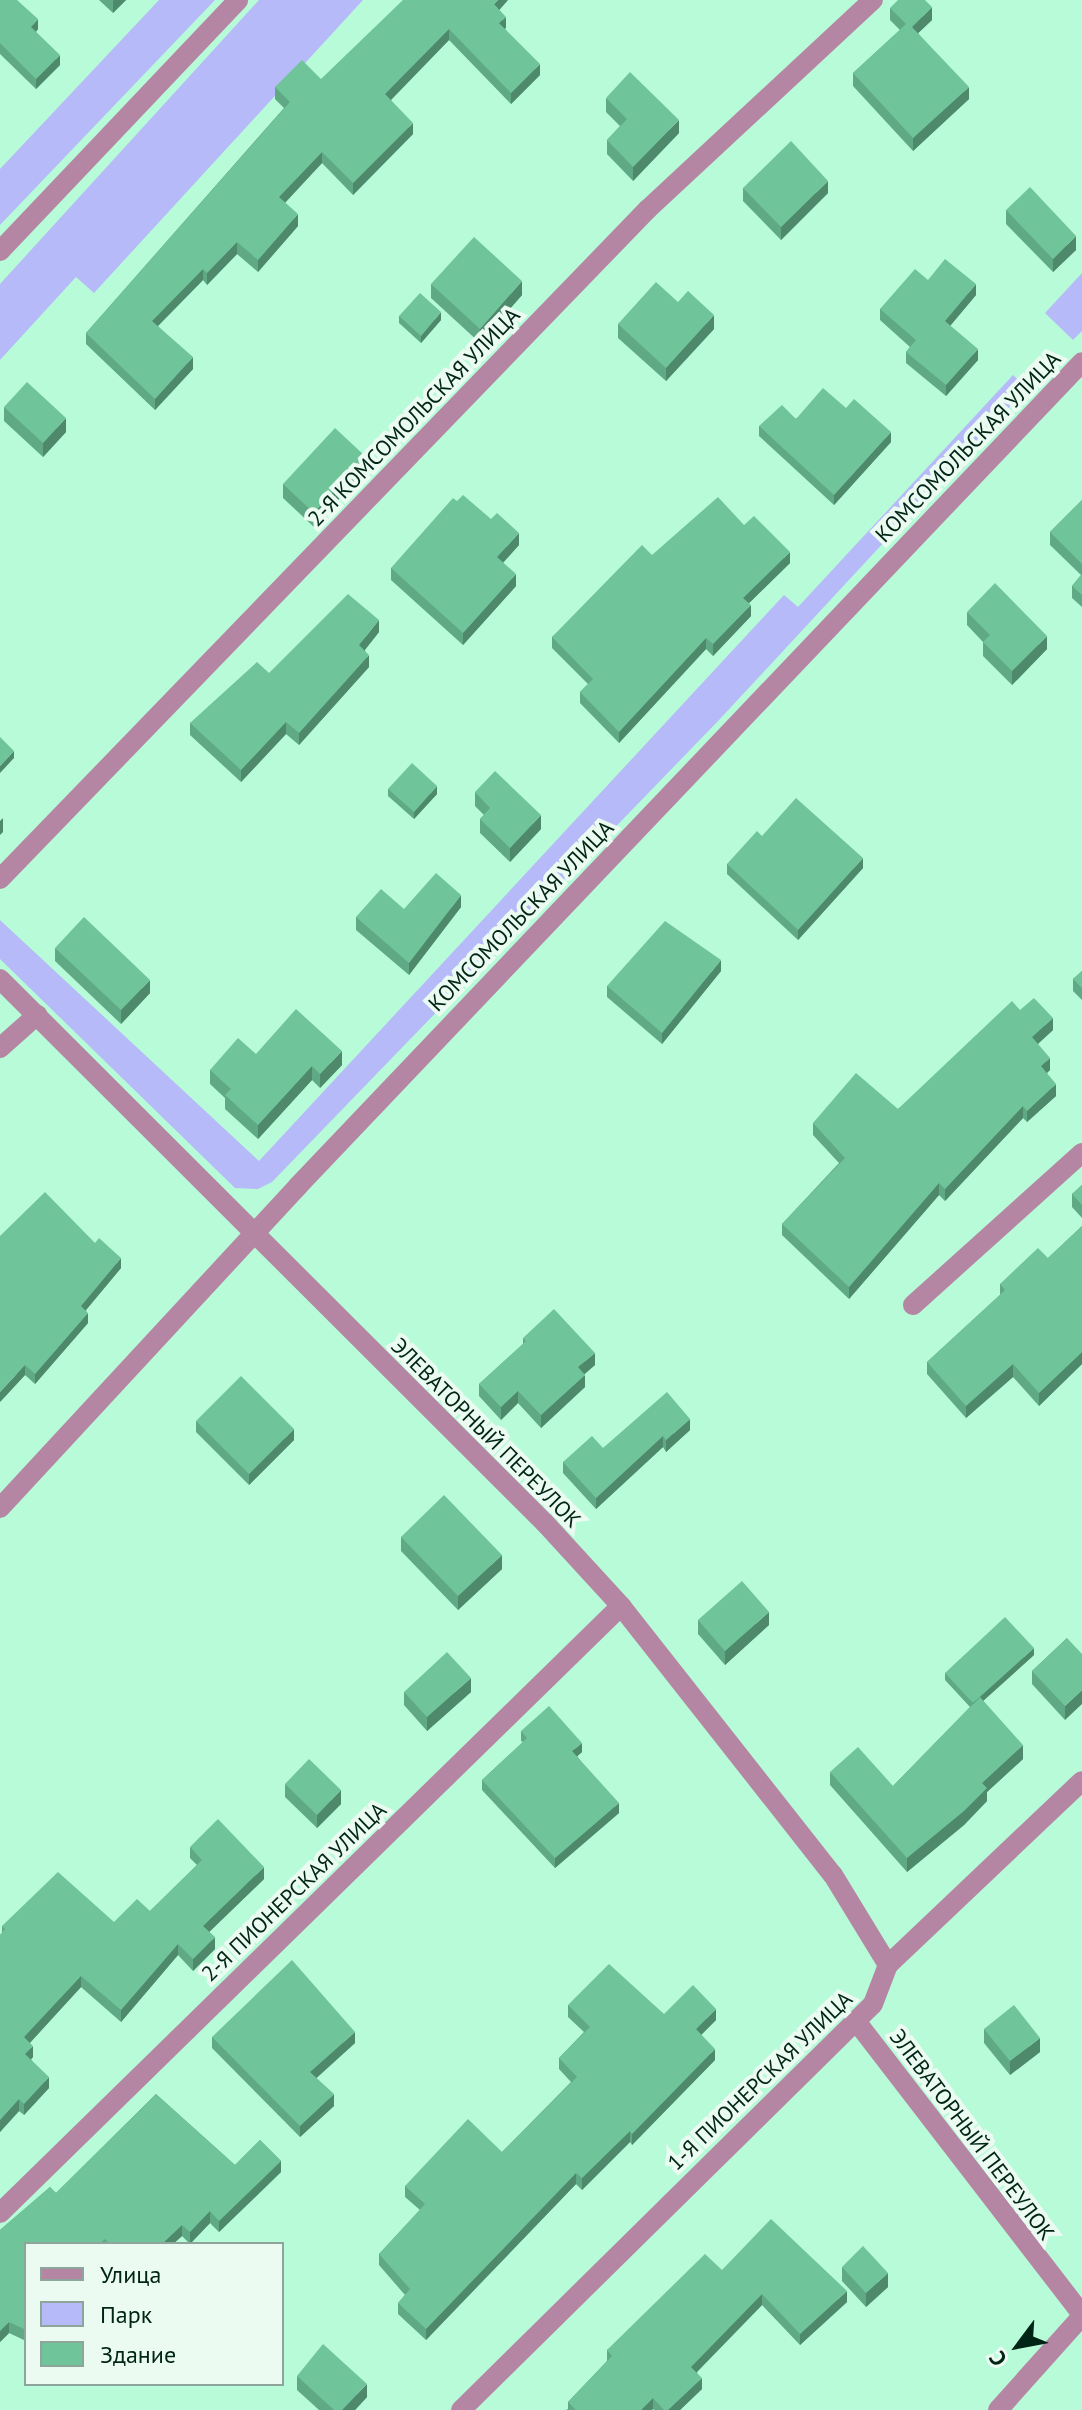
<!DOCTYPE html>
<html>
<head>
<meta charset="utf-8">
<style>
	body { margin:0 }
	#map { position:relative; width:1082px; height:2410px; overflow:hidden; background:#b8fbd8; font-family:"PT Sans",sans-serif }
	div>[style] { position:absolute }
	.green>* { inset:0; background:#b6baf8 }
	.minor>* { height:20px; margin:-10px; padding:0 10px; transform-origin:10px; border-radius:10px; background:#b586a3 }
	.wall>* { inset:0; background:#5fa984 }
	.shaded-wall>* { inset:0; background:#4e896c }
	.building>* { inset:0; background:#6fc49a }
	span { translate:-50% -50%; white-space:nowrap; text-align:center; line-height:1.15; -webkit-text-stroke:8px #ebfbf2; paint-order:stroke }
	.street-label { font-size:22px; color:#002415 }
	.legend { position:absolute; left:24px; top:2242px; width:260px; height:144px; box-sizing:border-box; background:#ebfbf2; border:2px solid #8da59a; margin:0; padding:10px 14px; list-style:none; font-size:24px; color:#002415 }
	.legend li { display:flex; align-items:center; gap:16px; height:40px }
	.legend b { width:40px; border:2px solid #8da59a }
	.north { position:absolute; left:978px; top:2306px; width:80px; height:80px; -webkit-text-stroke:6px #ebfbf2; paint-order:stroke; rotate:238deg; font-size:22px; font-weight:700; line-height:32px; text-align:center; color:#002415 }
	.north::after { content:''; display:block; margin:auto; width:28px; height:36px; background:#002415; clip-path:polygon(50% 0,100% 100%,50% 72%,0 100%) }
</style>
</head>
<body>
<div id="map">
	<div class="green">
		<div style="clip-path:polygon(159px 0,215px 0,0 225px,0 169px)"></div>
		<div style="clip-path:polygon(259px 0,363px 0,94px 293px,76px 277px,0 360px,0 284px)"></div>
		<div style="clip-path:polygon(1082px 273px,1082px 331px,1073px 340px,1045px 313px)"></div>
		<div style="clip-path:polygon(1013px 375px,1027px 388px,719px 720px,272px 1182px,258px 1189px,235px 1188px,0 959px,0 920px,259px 1161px,784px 595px,798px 607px)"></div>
	</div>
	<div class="minor">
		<div style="left:0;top:251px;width:346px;rotate:-46.5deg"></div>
		<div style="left:0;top:879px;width:932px;rotate:-45.96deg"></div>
		<div style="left:648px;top:209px;width:307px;rotate:-42.9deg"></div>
		<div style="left:0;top:979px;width:770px;rotate:44.95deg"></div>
		<div style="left:545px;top:1523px;width:113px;rotate:47.5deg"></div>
		<div style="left:621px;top:1606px;width:342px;rotate:51.8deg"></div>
		<div style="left:833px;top:1875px;width:105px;rotate:58.6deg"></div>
		<div style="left:0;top:1048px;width:50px;rotate:-41.7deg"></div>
		<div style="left:913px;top:1305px;width:227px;rotate:-42deg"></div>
		<div style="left:0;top:1508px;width:439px;rotate:-47.2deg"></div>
		<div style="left:298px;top:1186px;width:1137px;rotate:-46.42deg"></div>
		<div style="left:856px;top:2021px;width:370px;rotate:52.4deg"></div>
		<div style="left:0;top:2213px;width:868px;rotate:-44.35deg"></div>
		<div style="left:461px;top:2410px;width:578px;rotate:-44.58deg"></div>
		<div style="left:873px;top:2004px;width:42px;rotate:-69deg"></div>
		<div style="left:888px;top:1965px;width:267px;rotate:-43.5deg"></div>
		<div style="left:998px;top:2410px;width:126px;rotate:-48.2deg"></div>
	</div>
	<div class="wall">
		<div style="clip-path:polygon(0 0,38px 29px,36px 32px,60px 65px,36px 89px,0 54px)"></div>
		<div style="clip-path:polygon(99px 0,126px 0,113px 13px)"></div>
		<div style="clip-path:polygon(508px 0,499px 10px,505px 29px,540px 75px,511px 104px,449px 40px,391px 100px,413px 134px,353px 195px,322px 163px,285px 203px,298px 226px,258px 272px,237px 254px,207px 285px,203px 280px,158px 326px,193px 369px,155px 410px,86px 344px,86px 333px,284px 108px,275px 99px,275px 87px,321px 79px)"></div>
		<div style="clip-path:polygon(890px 8px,932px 20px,918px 33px,969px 99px,913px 151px,853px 86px,853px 73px,900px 30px,890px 20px)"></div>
		<div style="clip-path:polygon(606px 98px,679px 133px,633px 181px,607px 154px,607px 140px,620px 126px,606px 112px)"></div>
		<div style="clip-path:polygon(743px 188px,828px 193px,781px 240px,743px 201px)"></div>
		<div style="clip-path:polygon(1006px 210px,1076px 250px,1053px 272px,1006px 224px)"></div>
		<div style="clip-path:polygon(928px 280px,976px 295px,950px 326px,978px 360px,946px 396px,906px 363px,906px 352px,910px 347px,880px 320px,880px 309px)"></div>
		<div style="clip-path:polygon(431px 284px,522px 295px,480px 343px,431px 298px)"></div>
		<div style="clip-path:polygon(678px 302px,714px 329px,666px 381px,618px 338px,618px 324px)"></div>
		<div style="clip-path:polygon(399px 316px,441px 320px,421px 343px,399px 323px)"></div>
		<div style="clip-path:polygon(4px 407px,66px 432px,43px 457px,4px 421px)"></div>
		<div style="clip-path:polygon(846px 408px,891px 442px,834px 505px,759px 436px,759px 426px)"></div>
		<div style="clip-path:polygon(365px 470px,314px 527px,283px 498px,283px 484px)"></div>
		<div style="clip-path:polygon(1082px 500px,1082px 607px,1072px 598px,1072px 586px,1081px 575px,1050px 545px,1050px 532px)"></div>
		<div style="clip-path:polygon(744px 525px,790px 563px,749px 603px,751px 616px,713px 656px,706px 649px,619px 743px,580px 703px,580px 692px,588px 684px,552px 648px,552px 637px,652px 555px)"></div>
		<div style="clip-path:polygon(519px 545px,503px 563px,516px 586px,463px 645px,391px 580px,391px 568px)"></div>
		<div style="clip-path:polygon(967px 612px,1047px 649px,1012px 685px,983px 656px,983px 642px,967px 625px)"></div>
		<div style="clip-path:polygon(379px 632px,365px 650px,369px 667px,299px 745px,286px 734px,241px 782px,190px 735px,190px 723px,269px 673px)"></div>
		<div style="clip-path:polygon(388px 789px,437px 794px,414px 819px,388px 796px)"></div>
		<div style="clip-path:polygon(475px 792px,541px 829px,510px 862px,480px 833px,480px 819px,484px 815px,475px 806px)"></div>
		<div style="clip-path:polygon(727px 864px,863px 868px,798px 940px,727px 874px)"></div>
		<div style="clip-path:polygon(461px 907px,409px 975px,356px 930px,356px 917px,404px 909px)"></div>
		<div style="clip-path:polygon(55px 948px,150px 993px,121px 1024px,55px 961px)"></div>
		<div style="clip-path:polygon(721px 971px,662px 1044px,607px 997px,607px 986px)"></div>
		<div style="clip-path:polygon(1082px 971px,1082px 1000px,1073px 991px,1073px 979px)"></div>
		<div style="clip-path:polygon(1020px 1010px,1053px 1030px,1038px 1044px,1050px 1070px,1047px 1073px,1056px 1096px,1027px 1122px,1023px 1118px,945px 1201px,939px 1195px,849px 1299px,782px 1235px,782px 1224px,839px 1163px,813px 1135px,813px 1123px,898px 1109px)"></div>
		<div style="clip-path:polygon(256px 1054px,342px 1065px,320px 1088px,312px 1080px,258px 1139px,225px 1109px,225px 1098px,210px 1084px,210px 1070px)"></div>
		<div style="clip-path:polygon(1082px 1185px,1082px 1218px,1072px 1207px,1072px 1194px)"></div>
		<div style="clip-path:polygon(1082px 1226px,1082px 1364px,1039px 1406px,1013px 1377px,966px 1418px,927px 1374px,927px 1362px,1000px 1295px,1000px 1284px,1048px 1258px)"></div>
		<div style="clip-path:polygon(95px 1243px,121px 1268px,86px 1310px,88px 1323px,35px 1384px,25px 1375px,0 1402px)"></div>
		<div style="clip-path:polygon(523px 1338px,595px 1365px,584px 1374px,585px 1387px,541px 1428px,518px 1403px,501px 1420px,479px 1396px,479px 1384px,523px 1344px)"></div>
		<div style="clip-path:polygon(196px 1421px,294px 1440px,249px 1485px,196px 1432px)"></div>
		<div style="clip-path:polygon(690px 1430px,666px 1452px,663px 1447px,596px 1509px,563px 1473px,563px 1462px,603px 1448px)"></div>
		<div style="clip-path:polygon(401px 1537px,502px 1569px,458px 1610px,401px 1551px)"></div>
		<div style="clip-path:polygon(698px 1620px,769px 1625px,725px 1665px,698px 1634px)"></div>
		<div style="clip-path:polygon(1067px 1638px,1065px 1720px,1032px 1684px,1032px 1671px)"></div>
		<div style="clip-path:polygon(1034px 1655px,983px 1701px,1023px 1759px,987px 1792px,987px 1801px,964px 1825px,907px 1872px,830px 1785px,830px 1772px,893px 1786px,970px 1707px,945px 1680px,945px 1673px)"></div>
		<div style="clip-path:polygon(404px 1692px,471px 1692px,427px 1731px,404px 1705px)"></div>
		<div style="clip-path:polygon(521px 1731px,582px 1752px,577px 1756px,619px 1813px,555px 1868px,482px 1790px,482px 1780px,523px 1742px,521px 1741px)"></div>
		<div style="clip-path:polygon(285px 1784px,341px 1804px,317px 1828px,285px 1797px)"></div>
		<div style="clip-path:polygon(190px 1847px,264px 1879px,209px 1932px,215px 1949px,193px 1971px,178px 1955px,121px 2022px,81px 1987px,30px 2043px,33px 2057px,31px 2059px,49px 2088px,24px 2115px,19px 2111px,0 2132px,0 1935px,2px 1933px,2px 1926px,114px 1922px,150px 1911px,197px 1865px,190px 1858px)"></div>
		<div style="clip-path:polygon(568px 2005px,664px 2014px,716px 2020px,701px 2035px,715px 2060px,632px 2145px,630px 2142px,582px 2190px,576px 2184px,426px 2340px,398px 2314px,398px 2303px,405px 2295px,379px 2265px,379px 2254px,420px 2210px,405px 2197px,405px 2186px,502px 2152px,571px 2082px,559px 2069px,559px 2058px,584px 2032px,568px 2017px)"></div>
		<div style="clip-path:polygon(984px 2029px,1040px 2052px,1010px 2075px,984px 2043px)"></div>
		<div style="clip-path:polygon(212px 2037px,355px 2043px,316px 2078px,334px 2106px,300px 2137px,212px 2048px)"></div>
		<div style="clip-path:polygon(156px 2094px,235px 2165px,260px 2140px,281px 2161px,281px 2172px,219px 2232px,210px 2223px,190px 2244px,182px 2236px,173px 2244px,26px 2244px,26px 2341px,9px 2333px,0 2342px,0 2230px,50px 2187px,56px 2193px)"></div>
		<div style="clip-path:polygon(842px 2267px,888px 2287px,866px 2307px,842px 2281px)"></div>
		<div style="clip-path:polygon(722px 2270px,847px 2302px,800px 2345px,762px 2305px,697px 2372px,702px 2389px,680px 2410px,654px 2410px,653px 2409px,566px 2410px,568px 2409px,568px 2402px,607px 2361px,607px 2350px)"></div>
		<div style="clip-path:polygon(297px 2376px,367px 2397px,355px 2410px,319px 2410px,297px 2390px)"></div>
	</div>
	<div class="shaded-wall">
		<div style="clip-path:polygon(114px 0,126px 0,113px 13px,113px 1px)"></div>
		<div style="clip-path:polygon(498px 0,508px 0,494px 16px,494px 4px)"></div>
		<div style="clip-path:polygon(932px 7px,932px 20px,912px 39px,912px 27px)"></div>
		<div style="clip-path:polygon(506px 17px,506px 28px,499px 34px,499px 23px)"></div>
		<div style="clip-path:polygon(38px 19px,38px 29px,31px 37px,31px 27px)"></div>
		<div style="clip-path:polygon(449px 29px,449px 40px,385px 106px,385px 94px)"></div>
		<div style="clip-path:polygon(60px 55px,60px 65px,36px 89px,36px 79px)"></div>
		<div style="clip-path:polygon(540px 64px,540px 75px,511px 104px,511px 93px)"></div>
		<div style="clip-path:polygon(969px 87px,969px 99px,913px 151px,913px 138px)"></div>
		<div style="clip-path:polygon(679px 120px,679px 133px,633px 181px,633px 167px)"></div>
		<div style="clip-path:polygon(413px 123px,413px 134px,353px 195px,353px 183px)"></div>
		<div style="clip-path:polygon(322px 152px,322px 163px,279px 209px,279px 197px)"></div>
		<div style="clip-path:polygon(828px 181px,828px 193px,781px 240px,781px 227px)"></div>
		<div style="clip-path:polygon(298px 214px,298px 226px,258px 272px,258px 260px)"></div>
		<div style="clip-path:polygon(1076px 236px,1076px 250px,1053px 272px,1053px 259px)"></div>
		<div style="clip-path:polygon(237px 242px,237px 254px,207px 285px,207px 273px)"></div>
		<div style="clip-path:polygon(203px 269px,203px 280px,152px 332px,152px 321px)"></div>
		<div style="clip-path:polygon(522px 281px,522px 295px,480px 343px,480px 329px)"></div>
		<div style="clip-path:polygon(976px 284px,976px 295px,945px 332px,945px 321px)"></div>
		<div style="clip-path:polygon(441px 312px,441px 320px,421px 343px,421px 336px)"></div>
		<div style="clip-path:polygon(714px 315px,714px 329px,666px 381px,666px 368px)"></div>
		<div style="clip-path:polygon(978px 349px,978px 360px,946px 396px,946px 385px)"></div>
		<div style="clip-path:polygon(193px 357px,193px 369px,155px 410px,155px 399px)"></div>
		<div style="clip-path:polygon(66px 418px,66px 432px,43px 457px,43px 443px)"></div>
		<div style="clip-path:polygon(891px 432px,891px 442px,834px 505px,834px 495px)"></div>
		<div style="clip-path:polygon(365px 456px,365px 470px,314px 527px,314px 513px)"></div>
		<div style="clip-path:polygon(519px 533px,519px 545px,497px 569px,497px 557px)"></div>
		<div style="clip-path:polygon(790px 552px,790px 563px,743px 609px,743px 598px)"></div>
		<div style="clip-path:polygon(516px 574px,516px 586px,463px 645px,463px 633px)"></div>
		<div style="clip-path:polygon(751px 605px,751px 616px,713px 656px,713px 644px)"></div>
		<div style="clip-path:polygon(379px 620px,379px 632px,359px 657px,359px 645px)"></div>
		<div style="clip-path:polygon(1047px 636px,1047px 649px,1012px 685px,1012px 671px)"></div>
		<div style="clip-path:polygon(706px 638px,706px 649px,619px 743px,619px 732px)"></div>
		<div style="clip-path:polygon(369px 655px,369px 667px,299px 745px,299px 733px)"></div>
		<div style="clip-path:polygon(286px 722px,286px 734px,241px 782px,241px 770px)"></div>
		<div style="clip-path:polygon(14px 751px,14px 758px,0 773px,0 766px)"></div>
		<div style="clip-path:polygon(437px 786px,437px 794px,414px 819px,414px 812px)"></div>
		<div style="clip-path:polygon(541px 815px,541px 829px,510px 862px,510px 848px)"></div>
		<div style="clip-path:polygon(3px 818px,3px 832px,0 835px,0 821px)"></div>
		<div style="clip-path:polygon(863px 858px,863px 868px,798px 940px,798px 930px)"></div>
		<div style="clip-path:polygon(461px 895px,461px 907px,409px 975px,409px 963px)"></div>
		<div style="clip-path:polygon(721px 960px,721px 971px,662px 1044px,662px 1033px)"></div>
		<div style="clip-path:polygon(150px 980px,150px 993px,121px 1024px,121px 1010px)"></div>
		<div style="clip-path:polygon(1053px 1018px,1053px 1030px,1032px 1049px,1032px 1037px)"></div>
		<div style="clip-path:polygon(342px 1051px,342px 1065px,320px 1088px,320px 1074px)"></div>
		<div style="clip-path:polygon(1050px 1058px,1050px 1070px,1041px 1078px,1041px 1066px)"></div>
		<div style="clip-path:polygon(312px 1066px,312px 1080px,258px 1139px,258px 1125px)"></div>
		<div style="clip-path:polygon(1056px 1084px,1056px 1096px,1027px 1122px,1027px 1111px)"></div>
		<div style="clip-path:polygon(1023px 1106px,1023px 1118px,945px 1201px,945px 1189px)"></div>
		<div style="clip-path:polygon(939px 1183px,939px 1195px,849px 1299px,849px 1287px)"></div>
		<div style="clip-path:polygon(121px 1258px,121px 1268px,81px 1316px,81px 1306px)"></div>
		<div style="clip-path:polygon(88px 1313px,88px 1323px,35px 1384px,35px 1374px)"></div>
		<div style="clip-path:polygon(1082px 1352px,1082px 1364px,1039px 1406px,1039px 1393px)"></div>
		<div style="clip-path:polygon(595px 1353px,595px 1365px,578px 1380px,578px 1367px)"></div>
		<div style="clip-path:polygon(1013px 1364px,1013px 1377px,966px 1418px,966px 1406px)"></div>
		<div style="clip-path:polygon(25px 1365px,25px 1375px,0 1402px,0 1392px)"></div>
		<div style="clip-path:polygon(585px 1375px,585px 1387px,541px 1428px,541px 1415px)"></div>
		<div style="clip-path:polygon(518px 1391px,518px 1403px,501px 1420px,501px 1407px)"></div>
		<div style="clip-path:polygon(690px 1419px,690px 1430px,666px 1452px,666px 1440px)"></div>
		<div style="clip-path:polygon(294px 1429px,294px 1440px,249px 1485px,249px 1474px)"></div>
		<div style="clip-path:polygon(663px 1436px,663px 1447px,596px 1509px,596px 1498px)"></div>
		<div style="clip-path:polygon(502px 1555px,502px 1569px,458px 1610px,458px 1596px)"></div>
		<div style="clip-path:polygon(769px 1612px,769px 1625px,725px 1665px,725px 1651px)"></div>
		<div style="clip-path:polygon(1034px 1648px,1034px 1655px,973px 1710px,973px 1703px)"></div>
		<div style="clip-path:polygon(471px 1678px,471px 1692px,427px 1731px,427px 1717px)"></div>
		<div style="clip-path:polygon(1082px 1690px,1082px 1704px,1065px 1720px,1065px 1706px)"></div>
		<div style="clip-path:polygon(582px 1743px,582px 1752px,572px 1761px,572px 1751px)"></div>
		<div style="clip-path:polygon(1023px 1745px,1023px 1759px,987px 1792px,987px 1801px,964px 1825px,907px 1872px,907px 1858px,982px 1783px)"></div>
		<div style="clip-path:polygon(341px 1790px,341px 1804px,317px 1828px,317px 1815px)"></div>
		<div style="clip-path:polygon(619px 1803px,619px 1813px,555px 1868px,555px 1858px)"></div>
		<div style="clip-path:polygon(264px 1867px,264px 1879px,203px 1938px,203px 1926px)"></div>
		<div style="clip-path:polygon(215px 1937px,215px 1949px,193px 1971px,193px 1959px)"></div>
		<div style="clip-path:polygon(178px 1944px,178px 1955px,121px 2022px,121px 2010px)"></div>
		<div style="clip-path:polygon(81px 1976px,81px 1987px,24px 2049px,24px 2037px)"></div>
		<div style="clip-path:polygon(716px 2009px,716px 2020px,696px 2040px,696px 2029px)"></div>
		<div style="clip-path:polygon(355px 2032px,355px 2043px,310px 2084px,310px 2072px)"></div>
		<div style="clip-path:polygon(1040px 2038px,1040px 2052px,1010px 2075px,1010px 2061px)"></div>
		<div style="clip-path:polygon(33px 2046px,33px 2057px,25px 2066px,25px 2054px)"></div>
		<div style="clip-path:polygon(715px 2049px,715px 2060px,632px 2145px,632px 2134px)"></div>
		<div style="clip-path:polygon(49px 2077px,49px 2088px,24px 2115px,24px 2104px)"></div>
		<div style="clip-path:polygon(334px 2094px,334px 2106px,300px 2137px,300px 2126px)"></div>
		<div style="clip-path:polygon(19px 2099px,19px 2111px,0 2132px,0 2120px)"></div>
		<div style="clip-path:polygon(630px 2131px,630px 2142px,582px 2190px,582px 2178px)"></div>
		<div style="clip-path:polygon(281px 2161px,281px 2172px,219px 2232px,219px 2221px)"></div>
		<div style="clip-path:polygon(576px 2173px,576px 2184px,426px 2340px,426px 2329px)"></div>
		<div style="clip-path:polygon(210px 2211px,210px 2223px,190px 2244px,190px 2232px)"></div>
		<div style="clip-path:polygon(182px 2225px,182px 2236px,173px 2244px,162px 2244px)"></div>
		<div style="clip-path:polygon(888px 2273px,888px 2287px,866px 2307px,866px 2293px)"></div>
		<div style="clip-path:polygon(847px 2291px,847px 2302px,800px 2345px,800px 2334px)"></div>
		<div style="clip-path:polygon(762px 2294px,762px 2305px,691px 2378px,691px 2367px)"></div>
		<div style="clip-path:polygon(9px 2322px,9px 2333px,0 2342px,0 2331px)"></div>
		<div style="clip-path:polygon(702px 2378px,702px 2389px,680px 2410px,668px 2410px)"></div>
		<div style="clip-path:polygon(367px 2384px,367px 2397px,355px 2410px,342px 2410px)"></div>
		<div style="clip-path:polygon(653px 2398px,653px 2409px,652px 2410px,641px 2410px)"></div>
	</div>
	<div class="building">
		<div style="clip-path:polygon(0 0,17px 0,38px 19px,31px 27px,60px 55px,36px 79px,0 43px)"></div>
		<div style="clip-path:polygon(403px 0,498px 0,494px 4px,506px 17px,499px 23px,540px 64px,511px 93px,449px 29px,385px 94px,413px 123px,353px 183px,322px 152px,279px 197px,298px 214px,258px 260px,237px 242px,207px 273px,203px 269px,152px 321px,193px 357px,155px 399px,86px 333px,290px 102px,275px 87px,302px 60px,321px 79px)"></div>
		<div style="clip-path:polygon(898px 0,925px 0,932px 7px,912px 27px,969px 87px,913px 138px,853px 73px,906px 24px,890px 8px)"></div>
		<div style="clip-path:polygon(630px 72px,679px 120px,633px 167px,607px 140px,627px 119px,606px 98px)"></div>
		<div style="clip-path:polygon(791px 141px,828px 181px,781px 227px,743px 188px)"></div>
		<div style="clip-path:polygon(1030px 187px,1076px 236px,1053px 259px,1006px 210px)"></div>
		<div style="clip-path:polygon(474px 237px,522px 281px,480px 329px,431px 284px)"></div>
		<div style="clip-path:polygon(945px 259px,976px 284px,945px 321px,978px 349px,946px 385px,906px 352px,916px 340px,880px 309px,915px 269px,928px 280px)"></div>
		<div style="clip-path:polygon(656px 282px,678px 302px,688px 291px,714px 315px,666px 368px,618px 324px)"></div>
		<div style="clip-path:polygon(420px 293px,441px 312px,421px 336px,399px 316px)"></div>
		<div style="clip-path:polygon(27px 382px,66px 418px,43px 443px,4px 407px)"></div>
		<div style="clip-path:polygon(823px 388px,846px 408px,854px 399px,891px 432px,834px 495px,759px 426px,782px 405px,796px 419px)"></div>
		<div style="clip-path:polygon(335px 428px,365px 456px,314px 513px,283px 484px)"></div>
		<div style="clip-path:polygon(463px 495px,491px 519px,497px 513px,519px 533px,497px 557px,516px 574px,463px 633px,391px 568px,453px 498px,457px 501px)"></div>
		<div style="clip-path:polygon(718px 497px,744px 525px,754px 516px,790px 552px,743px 598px,751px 605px,713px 644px,706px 638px,619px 732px,580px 692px,593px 679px,552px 637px,642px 545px,652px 555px)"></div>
		<div style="clip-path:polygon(1082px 500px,1082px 564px,1050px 532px)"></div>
		<div style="clip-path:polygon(1082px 574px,1082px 595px,1072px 586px)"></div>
		<div style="clip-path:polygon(995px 583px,1047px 636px,1012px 671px,983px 642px,990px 635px,967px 612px)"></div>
		<div style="clip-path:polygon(348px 594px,379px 620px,359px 645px,369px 655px,299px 733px,286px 722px,241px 770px,190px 723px,257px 662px,269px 673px)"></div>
		<div style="clip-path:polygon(0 737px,14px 751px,0 766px)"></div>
		<div style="clip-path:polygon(412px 763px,437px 786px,414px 812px,388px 789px)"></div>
		<div style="clip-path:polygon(495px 771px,541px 815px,510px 848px,480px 819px,490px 808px,475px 792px)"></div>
		<div style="clip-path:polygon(796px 798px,863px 858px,798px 930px,727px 864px,757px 831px,762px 836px)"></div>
		<div style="clip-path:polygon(436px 873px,461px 895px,409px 963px,356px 917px,381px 889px,404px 909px)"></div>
		<div style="clip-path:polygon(84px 917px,150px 980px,121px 1010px,55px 948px)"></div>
		<div style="clip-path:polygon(665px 921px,721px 960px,662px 1033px,607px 986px)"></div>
		<div style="clip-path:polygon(1082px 971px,1082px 988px,1073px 979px)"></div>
		<div style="clip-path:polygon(1034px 998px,1053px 1018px,1032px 1037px,1050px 1058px,1041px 1066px,1056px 1084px,1027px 1111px,1023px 1106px,945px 1189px,939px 1183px,849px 1287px,782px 1224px,845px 1158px,813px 1123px,856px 1073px,898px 1109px,1012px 1001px,1020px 1010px)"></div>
		<div style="clip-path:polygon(296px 1009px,342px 1051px,320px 1074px,312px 1066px,258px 1125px,225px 1095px,231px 1089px,210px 1070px,238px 1038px,256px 1054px)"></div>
		<div style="clip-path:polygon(1082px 1185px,1082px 1205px,1072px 1194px)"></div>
		<div style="clip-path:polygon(45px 1192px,95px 1243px,99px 1238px,121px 1258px,81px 1306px,88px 1313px,35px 1374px,25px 1365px,0 1392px,0 1236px)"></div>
		<div style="clip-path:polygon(1082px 1226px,1082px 1352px,1039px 1393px,1013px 1364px,966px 1406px,927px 1362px,1005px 1290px,1000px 1284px,1038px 1248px,1048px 1258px)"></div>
		<div style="clip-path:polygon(554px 1309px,595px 1353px,578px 1367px,585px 1375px,541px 1415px,518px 1391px,501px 1407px,479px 1384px,526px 1341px,523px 1338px)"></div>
		<div style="clip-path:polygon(241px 1376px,294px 1429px,249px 1474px,196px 1421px)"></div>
		<div style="clip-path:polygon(667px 1392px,690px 1419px,666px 1440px,663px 1436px,596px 1498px,563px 1462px,592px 1436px,603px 1448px)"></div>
		<div style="clip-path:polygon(444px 1495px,502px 1555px,458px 1596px,401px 1537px)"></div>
		<div style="clip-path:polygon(742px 1581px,769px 1612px,725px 1651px,698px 1620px)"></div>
		<div style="clip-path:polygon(1005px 1617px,1034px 1648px,973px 1703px,945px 1673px)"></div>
		<div style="clip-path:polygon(1067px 1638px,1082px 1654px,1082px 1690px,1065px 1706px,1032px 1671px)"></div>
		<div style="clip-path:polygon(447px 1652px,471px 1678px,427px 1717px,404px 1692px)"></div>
		<div style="clip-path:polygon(980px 1697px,1023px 1745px,982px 1783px,987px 1788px,964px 1811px,907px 1858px,830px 1772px,858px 1747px,893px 1786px)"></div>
		<div style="clip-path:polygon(549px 1706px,582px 1743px,572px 1751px,619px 1803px,555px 1858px,482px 1780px,527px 1738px,521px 1731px)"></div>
		<div style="clip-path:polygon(309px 1759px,341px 1790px,317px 1815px,285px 1784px)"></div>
		<div style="clip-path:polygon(218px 1819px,264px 1867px,203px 1926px,215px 1937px,193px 1959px,178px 1944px,121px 2010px,81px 1976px,24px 2037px,33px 2046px,25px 2054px,49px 2077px,24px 2104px,19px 2099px,0 2120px,0 1935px,5px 1929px,2px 1926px,58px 1872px,114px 1922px,137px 1899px,150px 1911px,202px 1860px,190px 1847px)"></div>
		<div style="clip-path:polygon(292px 1960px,355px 2032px,310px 2072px,334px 2094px,300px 2126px,212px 2037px)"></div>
		<div style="clip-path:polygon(609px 1964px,664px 2014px,693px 1985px,716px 2009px,696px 2029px,715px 2049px,632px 2134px,630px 2131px,582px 2178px,576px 2173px,426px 2329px,398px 2303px,410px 2289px,379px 2254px,425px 2204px,405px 2186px,468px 2119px,502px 2152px,577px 2077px,559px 2058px,590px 2027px,568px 2005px)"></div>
		<div style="clip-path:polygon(1014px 2005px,1040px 2038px,1010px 2061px,984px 2029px)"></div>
		<div style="clip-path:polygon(156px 2094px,235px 2165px,260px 2140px,281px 2161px,219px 2221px,210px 2211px,190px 2232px,182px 2225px,162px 2244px,110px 2244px,105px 2239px,99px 2244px,26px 2244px,26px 2330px,9px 2322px,0 2331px,0 2230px,50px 2187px,56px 2193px)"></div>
		<div style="clip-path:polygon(771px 2219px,847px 2291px,800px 2334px,762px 2294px,691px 2367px,702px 2378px,668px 2410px,664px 2410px,653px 2398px,641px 2410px,576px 2410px,568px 2402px,612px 2356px,607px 2350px,705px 2254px,722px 2270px)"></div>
		<div style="clip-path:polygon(863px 2246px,888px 2273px,866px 2293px,842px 2267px)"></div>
		<div style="clip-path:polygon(323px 2344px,367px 2384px,342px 2410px,334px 2410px,297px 2376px)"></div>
	</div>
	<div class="street-label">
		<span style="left:414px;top:417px;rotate:-46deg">2-Я КОМСОМОЛЬСКАЯ УЛИЦА</span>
		<span style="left:968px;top:447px;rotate:-46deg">КОМСОМОЛЬСКАЯ УЛИЦА</span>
		<span style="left:521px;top:916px;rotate:-46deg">КОМСОМОЛЬСКАЯ УЛИЦА</span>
		<span style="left:486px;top:1433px;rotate:45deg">ЭЛЕВАТОРНЫЙ ПЕРЕУЛОК</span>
		<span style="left:294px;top:1892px;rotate:-44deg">2-Я ПИОНЕРСКАЯ УЛИЦА</span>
		<span style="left:760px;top:2081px;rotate:-44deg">1-Я ПИОНЕРСКАЯ УЛИЦА</span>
		<span style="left:972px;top:2135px;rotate:53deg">ЭЛЕВАТОРНЫЙ ПЕРЕУЛОК</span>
	</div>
	<ul class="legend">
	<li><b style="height:10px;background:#b586a3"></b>Улица</li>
	<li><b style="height:22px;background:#b6baf8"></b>Парк</li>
	<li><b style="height:22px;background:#6fc49a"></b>Здание</li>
	</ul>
	<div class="north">С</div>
</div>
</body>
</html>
